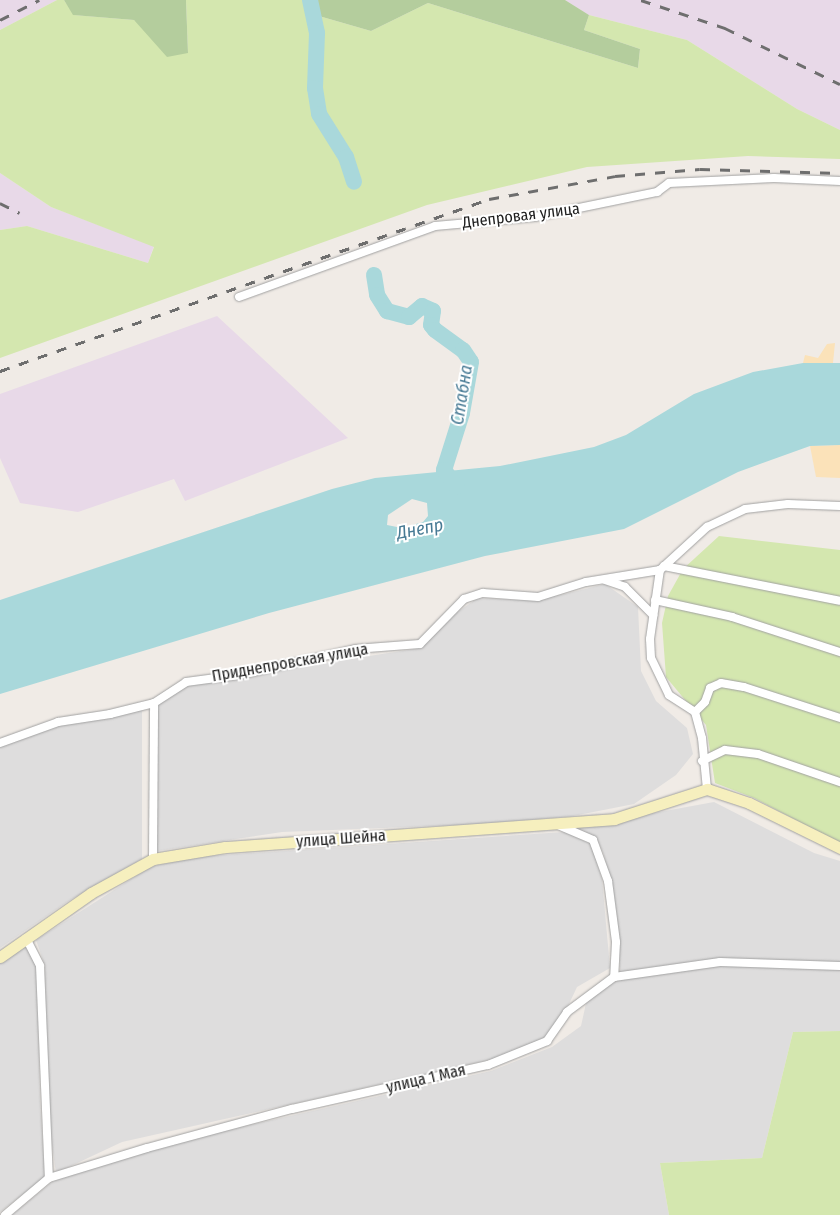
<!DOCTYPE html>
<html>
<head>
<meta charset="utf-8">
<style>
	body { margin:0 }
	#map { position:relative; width:840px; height:1215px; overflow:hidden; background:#f0ebe6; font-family:"Fira Sans Condensed",sans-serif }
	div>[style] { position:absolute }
	.residential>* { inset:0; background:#dedddd }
	.industrial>* { inset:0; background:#e8d9e8 }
	.grass>* { inset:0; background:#d4e7af }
	.forest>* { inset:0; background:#b4cd9d }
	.sand>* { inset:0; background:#fbe2b9 }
	.water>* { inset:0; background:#a9d8db }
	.river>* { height:16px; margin:-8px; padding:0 8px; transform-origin:8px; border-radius:8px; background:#a9d8db }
	.roads { filter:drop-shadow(0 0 1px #a1a1a1) drop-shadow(0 0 1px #a1a1a1) }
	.street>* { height:8px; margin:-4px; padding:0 4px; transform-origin:4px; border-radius:4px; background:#fff }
	.secondary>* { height:11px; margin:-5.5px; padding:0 5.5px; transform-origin:5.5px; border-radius:5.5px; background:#f6efbe }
	.rail>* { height:2.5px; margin-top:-1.25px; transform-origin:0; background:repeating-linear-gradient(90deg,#6e6e6e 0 10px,transparent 0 20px) }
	span { translate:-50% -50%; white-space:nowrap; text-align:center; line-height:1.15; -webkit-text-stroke:4px #fff; paint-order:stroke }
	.street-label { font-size:16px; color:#202020 }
	.water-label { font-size:18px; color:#477a94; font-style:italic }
</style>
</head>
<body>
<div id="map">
	<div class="residential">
		<div style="clip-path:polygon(605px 584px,638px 607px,641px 671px,656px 701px,687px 728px,693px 754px,676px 775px,634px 804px,573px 816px,483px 824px,282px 832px,151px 852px,153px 718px,158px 703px,192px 683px,415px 649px,447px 619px,478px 598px,523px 600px,561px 595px)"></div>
		<div style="clip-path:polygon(142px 706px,142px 859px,70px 900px,0 948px,0 744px,41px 729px)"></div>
		<div style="clip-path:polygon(714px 802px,814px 853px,840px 861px,840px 1031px,793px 1032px,762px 1158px,660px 1163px,669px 1215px,12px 1215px,52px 1182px,119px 1154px,491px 1071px,552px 1047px,581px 1026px,587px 999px,621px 978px,615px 910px,604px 855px,597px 839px,572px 828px)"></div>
		<div style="clip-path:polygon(565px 832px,591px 844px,602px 879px,610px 968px,577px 987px,554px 1036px,493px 1059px,122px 1142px,56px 1173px,46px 1103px,45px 966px,36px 940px,150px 867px,194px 857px)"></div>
		<div style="clip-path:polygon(25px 945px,37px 968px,40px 1102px,45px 1177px,0 1212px,0 963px)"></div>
	</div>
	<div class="industrial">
		<div style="clip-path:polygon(0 0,57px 0,0 30px)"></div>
		<div style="clip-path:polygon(565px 0,840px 0,840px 130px,797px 109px,687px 40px,589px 15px)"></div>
		<div style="clip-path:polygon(0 173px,51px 207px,154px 246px,148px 263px,27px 226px,0 230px)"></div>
		<div style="clip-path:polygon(217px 316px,348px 438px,185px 501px,174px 479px,78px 512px,20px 503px,0 458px,0 394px)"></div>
	</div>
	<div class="grass">
		<div style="clip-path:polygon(57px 0,64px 0,74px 15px,134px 20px,188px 53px,186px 0,309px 0,312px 14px,371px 31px,428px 3px,638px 68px,640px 49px,584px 30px,589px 15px,687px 40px,797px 109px,840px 130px,840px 159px,748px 156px,587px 167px,427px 205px,0 358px,0 230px,27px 226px,148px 263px,154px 247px,51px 207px,0 173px,0 30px)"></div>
		<div style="clip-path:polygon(719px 536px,840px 550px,840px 843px,754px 798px,715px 783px,706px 725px,666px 677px,662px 623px,668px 596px,683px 569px)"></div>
		<div style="clip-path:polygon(840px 1031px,840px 1215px,669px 1215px,660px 1163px,762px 1158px,793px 1032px)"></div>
	</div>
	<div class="forest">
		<div style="clip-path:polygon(64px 0,186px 0,188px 53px,167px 57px,134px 20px,73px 15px)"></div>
		<div style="clip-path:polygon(309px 0,565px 0,589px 15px,584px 30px,640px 49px,638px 68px,428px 3px,371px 31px,312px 14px)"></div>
	</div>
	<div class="sand">
		<div style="clip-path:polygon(835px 343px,833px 363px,803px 363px,805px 355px,818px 358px,827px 344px)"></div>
		<div style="clip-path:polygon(840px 445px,840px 478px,816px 477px,810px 446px)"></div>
	</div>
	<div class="water">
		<div style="clip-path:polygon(evenodd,803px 363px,840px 363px,840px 445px,810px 446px,738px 472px,624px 529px,485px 556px,269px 613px,0 694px,0 600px,332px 489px,375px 478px,500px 466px,594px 447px,626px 435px,694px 394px,753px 372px,803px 363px,412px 499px,427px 503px,428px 516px,423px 522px,402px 528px,387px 525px,388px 515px,412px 499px)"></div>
	</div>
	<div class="river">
		<div style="left:310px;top:0;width:34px;rotate:78deg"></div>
		<div style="left:317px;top:33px;width:55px;rotate:92.1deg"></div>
		<div style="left:315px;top:88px;width:26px;rotate:81deg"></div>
		<div style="left:319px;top:114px;width:51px;rotate:57.9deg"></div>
		<div style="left:346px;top:157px;width:26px;rotate:72deg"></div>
		<div style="left:374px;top:275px;width:20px;rotate:81deg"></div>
		<div style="left:377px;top:295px;width:19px;rotate:58deg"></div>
		<div style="left:387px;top:311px;width:23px;rotate:15deg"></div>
		<div style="left:409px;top:317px;width:17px;rotate:-40deg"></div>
		<div style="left:422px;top:306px;width:12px;rotate:24deg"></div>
		<div style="left:433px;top:311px;width:14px;rotate:98deg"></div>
		<div style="left:431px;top:325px;width:6px;rotate:51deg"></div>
		<div style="left:435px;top:330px;width:34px;rotate:36deg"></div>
		<div style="left:463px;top:350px;width:14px;rotate:56deg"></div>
		<div style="left:471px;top:362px;width:52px;rotate:100deg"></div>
		<div style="left:462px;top:413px;width:60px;rotate:107.5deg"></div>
		<div style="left:444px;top:470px;width:21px;rotate:53deg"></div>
	</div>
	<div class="roads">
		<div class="street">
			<div style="left:239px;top:297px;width:208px;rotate:-19.9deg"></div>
			<div style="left:435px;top:226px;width:100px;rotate:-5.1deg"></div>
			<div style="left:535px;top:217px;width:125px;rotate:-11.6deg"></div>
			<div style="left:657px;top:192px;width:15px;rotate:-37deg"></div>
			<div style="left:669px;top:183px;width:105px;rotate:-2.7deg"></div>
			<div style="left:774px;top:178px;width:66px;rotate:2.6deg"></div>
			<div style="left:664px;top:566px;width:179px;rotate:11.2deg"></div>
			<div style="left:605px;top:580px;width:21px;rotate:19deg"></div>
			<div style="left:625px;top:587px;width:40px;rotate:45deg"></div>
			<div style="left:655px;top:600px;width:79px;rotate:12.4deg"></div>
			<div style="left:732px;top:617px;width:114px;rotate:18deg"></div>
			<div style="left:695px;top:712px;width:14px;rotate:-45deg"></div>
			<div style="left:705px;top:702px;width:15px;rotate:-70deg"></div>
			<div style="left:710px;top:688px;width:12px;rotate:-24deg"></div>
			<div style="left:721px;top:683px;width:23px;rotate:10deg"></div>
			<div style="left:744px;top:687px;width:101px;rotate:17.9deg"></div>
			<div style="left:0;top:743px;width:62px;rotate:-19.9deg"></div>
			<div style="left:58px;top:722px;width:53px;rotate:-8.7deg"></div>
			<div style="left:110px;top:714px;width:45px;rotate:-14deg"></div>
			<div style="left:154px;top:703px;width:38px;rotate:-33deg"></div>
			<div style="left:186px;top:682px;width:53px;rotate:-7.5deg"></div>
			<div style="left:239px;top:675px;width:119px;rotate:-12.6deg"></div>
			<div style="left:355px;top:649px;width:65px;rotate:-4.4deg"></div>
			<div style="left:420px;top:644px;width:63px;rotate:-45.6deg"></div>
			<div style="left:464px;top:599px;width:20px;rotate:-18deg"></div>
			<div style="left:483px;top:593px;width:55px;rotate:4.2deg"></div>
			<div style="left:538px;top:597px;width:50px;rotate:-17.4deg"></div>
			<div style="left:586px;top:582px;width:75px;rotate:-9.2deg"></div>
			<div style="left:702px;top:761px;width:25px;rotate:-26deg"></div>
			<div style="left:725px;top:750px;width:33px;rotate:7deg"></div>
			<div style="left:758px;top:754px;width:87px;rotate:18.9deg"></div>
			<div style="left:707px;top:789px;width:51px;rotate:-95.6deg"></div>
			<div style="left:702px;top:738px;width:27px;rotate:-105deg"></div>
			<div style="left:695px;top:712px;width:31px;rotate:-147deg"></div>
			<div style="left:669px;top:695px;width:41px;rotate:-115.9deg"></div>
			<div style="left:651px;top:658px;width:19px;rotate:-93deg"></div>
			<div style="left:650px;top:639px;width:70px;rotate:-81.8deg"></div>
			<div style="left:660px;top:570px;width:64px;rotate:-42.5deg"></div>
			<div style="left:707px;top:527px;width:42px;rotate:-25.3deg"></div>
			<div style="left:745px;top:509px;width:43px;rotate:-6.6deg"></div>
			<div style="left:788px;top:504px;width:52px;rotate:2.2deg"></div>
			<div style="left:558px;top:825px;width:38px;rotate:23deg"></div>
			<div style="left:593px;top:840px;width:44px;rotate:69.9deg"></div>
			<div style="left:608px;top:881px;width:62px;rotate:82.5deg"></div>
			<div style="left:616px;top:942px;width:35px;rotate:93deg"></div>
			<div style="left:153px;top:859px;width:156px;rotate:-89.6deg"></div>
			<div style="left:26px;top:938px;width:31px;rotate:63deg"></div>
			<div style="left:40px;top:966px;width:212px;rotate:87.6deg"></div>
			<div style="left:5px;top:1215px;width:57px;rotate:-40.1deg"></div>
			<div style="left:49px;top:1178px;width:102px;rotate:-17deg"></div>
			<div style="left:147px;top:1148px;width:150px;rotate:-15.1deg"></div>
			<div style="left:292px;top:1109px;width:201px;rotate:-12.7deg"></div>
			<div style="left:488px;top:1065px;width:64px;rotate:-22.1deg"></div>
			<div style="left:547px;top:1041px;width:35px;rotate:-55deg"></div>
			<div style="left:567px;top:1012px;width:59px;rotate:-36.7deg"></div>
			<div style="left:614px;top:977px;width:107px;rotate:-8.1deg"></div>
			<div style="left:720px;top:962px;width:120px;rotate:1.9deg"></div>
		</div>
		<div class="secondary">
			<div style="left:0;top:957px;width:111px;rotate:-35.1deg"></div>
			<div style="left:91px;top:893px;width:71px;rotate:-28.7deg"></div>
			<div style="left:153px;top:859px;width:73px;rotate:-9.5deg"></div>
			<div style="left:225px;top:847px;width:390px;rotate:-4.1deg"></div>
			<div style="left:614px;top:819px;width:98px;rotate:-17.9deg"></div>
			<div style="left:707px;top:789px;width:44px;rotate:18.4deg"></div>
			<div style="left:749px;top:803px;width:102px;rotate:26.3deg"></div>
		</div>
	</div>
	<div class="rail">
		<div style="left:641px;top:0;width:89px;rotate:18.4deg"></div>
		<div style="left:725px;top:28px;width:128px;rotate:26deg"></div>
		<div style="left:0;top:20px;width:44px;rotate:-27.1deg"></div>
		<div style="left:0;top:203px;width:22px;rotate:27deg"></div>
		<div style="left:0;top:371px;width:518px;rotate:-19.38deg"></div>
		<div style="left:489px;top:199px;width:128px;rotate:-10.3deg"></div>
		<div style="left:615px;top:176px;width:85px;rotate:-4.7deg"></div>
		<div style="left:700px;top:169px;width:140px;rotate:1.6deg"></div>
	</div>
	<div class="street-label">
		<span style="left:521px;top:216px;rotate:-7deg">Днепровая улица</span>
		<span style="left:290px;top:663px;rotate:-10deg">Приднепровская улица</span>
		<span style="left:341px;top:839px;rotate:-4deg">улица Шейна</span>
		<span style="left:426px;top:1079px;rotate:-13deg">улица 1 Мая</span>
	</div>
	<div class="water-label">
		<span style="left:462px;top:395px;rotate:-81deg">Стабна</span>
		<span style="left:420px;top:529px;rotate:-11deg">Днепр</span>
	</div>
</div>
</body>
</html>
